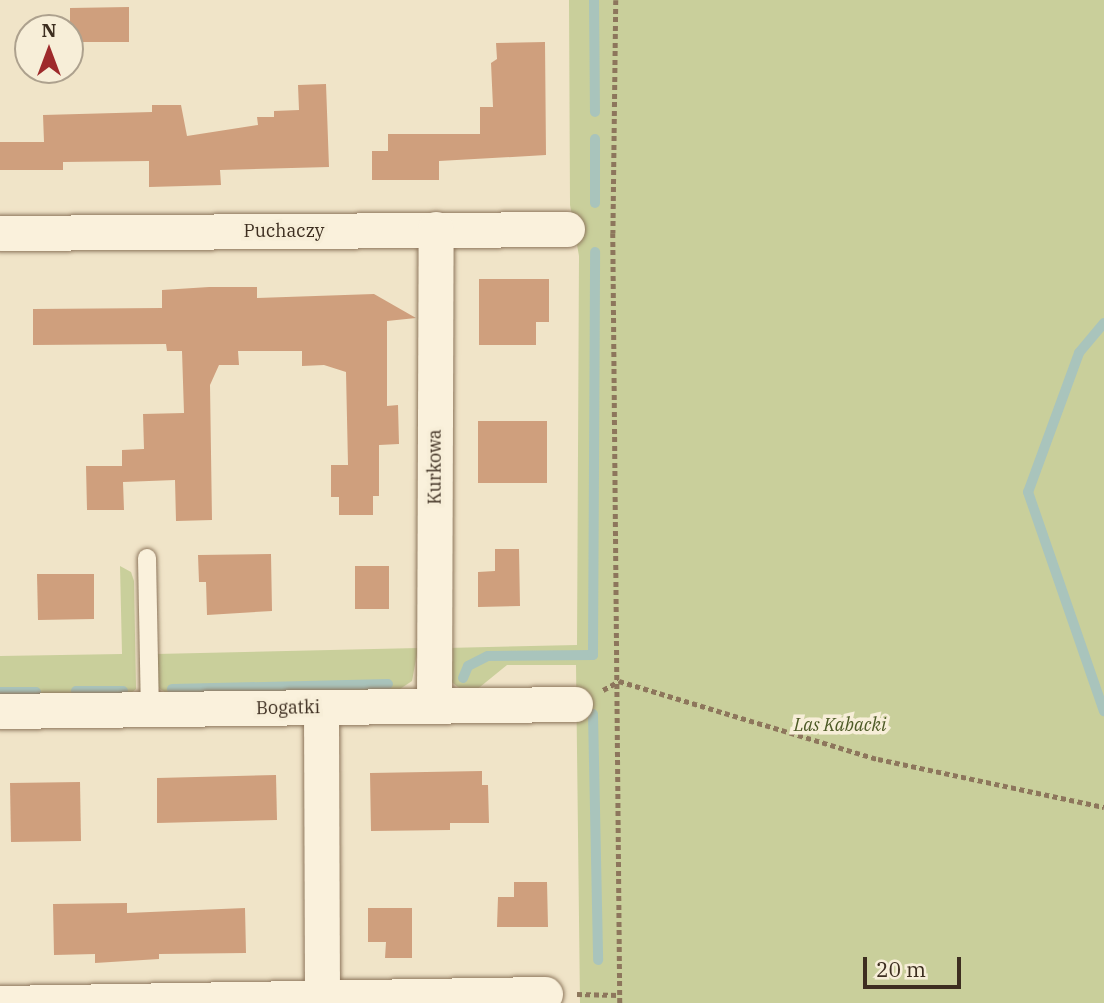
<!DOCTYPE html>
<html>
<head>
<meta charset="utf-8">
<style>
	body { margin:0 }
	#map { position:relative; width:1104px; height:1003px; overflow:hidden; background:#f0e4c8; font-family:"IBM Plex Serif",serif }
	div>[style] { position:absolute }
	.green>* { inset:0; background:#c9cf9b }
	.stream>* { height:10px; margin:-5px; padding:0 5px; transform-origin:5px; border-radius:5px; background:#a9c4bc }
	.building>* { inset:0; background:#cf9f7d }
	.path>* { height:4.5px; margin-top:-2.25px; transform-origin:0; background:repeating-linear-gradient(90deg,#8d765c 0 5px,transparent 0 8.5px) }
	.roads { filter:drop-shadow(0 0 2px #8d765c) drop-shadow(0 0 2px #8d765c) }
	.lane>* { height:18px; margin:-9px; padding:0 9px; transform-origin:9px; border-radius:9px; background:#faf1dc }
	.street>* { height:35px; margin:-17.5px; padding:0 17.5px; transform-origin:17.5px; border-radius:17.5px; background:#faf1dc }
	span { translate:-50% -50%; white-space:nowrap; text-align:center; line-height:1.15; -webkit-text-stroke:7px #f7eed8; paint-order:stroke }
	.street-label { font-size:18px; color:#3d2e20 }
	.park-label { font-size:18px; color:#4d5a26; font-style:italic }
	.north { position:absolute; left:14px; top:14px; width:70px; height:70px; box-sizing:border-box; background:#f7eed8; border:2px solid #ada18e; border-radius:50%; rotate:0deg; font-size:19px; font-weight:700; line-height:28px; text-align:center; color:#3d2e20 }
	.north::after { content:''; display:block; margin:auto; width:24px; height:32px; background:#9e2a2b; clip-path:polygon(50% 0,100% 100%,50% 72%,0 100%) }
	.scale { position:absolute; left:863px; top:957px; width:98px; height:32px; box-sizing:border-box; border:4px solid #3d2e20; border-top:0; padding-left:9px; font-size:21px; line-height:24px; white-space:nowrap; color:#3d2e20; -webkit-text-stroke:5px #f7eed8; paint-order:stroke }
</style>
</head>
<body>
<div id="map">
	<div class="green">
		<div style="clip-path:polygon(569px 0,1104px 0,1104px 1003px,580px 1003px,576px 665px,507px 665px,475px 691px,463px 691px,449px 680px,446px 648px,577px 645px,579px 256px,570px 205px)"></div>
		<div style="clip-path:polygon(120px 566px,131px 572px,134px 581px,136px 689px,126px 697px,0 699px,0 656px,122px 654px)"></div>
		<div style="clip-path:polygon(418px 648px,412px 681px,397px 691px,169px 695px,156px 686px,156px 654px)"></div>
	</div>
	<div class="stream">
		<div style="left:594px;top:0;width:112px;rotate:89.5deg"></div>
		<div style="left:595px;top:139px;width:64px;rotate:90deg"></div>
		<div style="left:1104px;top:323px;width:39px;rotate:130deg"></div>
		<div style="left:1079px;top:353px;width:148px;rotate:110.1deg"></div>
		<div style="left:1028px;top:492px;width:232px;rotate:70.9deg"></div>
		<div style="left:463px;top:678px;width:13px;rotate:-67deg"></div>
		<div style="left:468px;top:666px;width:22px;rotate:-27deg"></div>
		<div style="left:488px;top:656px;width:105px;rotate:-0.5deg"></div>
		<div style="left:593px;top:655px;width:403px;rotate:-89.7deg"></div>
		<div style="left:172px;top:689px;width:216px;rotate:-1.3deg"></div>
		<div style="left:76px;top:691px;width:47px"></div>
		<div style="left:0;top:692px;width:36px"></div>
		<div style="left:593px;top:714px;width:246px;rotate:88.8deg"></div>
	</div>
	<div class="building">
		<div style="clip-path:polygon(129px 7px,129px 42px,70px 42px,70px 8px)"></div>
		<div style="clip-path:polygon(545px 42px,546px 155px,439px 161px,439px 180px,372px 180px,372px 151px,388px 151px,388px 134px,480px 134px,480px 107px,493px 107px,491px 63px,497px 59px,496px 43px)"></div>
		<div style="clip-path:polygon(326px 84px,329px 167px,220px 170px,221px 185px,149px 187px,149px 161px,63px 162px,63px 170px,0 170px,0 142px,44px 142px,43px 115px,152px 112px,152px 105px,181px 105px,187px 136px,258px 125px,257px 117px,274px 117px,274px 111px,299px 110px,298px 85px)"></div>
		<div style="clip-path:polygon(479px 279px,549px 279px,549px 322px,536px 322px,536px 345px,479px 345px)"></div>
		<div style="clip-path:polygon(209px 287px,257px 287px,257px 298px,374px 294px,416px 318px,387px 321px,387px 406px,398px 405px,399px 444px,379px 445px,379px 496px,373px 496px,373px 515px,339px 515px,339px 497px,331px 497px,331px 465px,348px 465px,346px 372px,324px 365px,302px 366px,302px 351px,238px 351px,239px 365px,219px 365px,210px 385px,212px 520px,176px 521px,175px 480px,123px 482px,124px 510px,87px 510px,86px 466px,122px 466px,122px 450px,144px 449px,143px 414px,184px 413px,182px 351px,167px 351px,166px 344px,33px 345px,33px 309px,162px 308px,162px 290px)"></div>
		<div style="clip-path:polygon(478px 421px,547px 421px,547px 483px,478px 483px)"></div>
		<div style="clip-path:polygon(495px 549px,519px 549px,520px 606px,478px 607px,478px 572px,495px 571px)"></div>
		<div style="clip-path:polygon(271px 554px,272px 611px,207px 615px,206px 582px,199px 582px,198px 555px)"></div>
		<div style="clip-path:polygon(355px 566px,389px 566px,389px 609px,355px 609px)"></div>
		<div style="clip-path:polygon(37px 574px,94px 574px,94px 619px,38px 620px)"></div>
		<div style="clip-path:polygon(482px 771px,482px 785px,488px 785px,489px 823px,450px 823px,450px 830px,371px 831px,370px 773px)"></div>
		<div style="clip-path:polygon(276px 775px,277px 820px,157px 823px,157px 778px)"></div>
		<div style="clip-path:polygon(80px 782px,81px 841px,11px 842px,10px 783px)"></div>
		<div style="clip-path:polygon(514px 882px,547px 882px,548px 927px,497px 927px,498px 897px,514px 897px)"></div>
		<div style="clip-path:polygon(127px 903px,127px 913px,245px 908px,246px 953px,159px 954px,159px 959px,95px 963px,95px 954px,54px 955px,53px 904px)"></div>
		<div style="clip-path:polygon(368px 908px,412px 908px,412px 958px,385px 958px,386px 942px,368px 942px)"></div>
	</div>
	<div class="path">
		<div style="left:616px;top:0;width:233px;rotate:90.7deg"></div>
		<div style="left:613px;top:233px;width:770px;rotate:89.48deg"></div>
		<div style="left:603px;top:690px;width:18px;rotate:-29deg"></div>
		<div style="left:619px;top:681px;width:270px;rotate:16.8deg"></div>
		<div style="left:878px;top:759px;width:231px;rotate:12deg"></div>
		<div style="left:577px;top:994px;width:42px;rotate:1.4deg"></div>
	</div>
	<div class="roads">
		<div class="lane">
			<div style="left:147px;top:558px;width:151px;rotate:88.9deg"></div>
		</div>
		<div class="street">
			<div style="left:0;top:233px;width:567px;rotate:-0.4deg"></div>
			<div style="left:434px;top:705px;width:476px;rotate:-89.8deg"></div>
			<div style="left:321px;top:708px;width:290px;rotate:89.8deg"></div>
			<div style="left:0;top:711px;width:575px;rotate:-0.7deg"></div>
			<div style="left:0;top:1003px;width:545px;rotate:-0.95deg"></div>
		</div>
	</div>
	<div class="street-label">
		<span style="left:284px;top:231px">Puchaczy</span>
		<span style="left:435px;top:467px;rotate:-90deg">Kurkowa</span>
		<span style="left:288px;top:708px;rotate:-1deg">Bogatki</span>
	</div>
	<div class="park-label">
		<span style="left:840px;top:725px">Las Kabacki</span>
	</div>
	<div class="north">N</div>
	<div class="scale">20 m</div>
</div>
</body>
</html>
